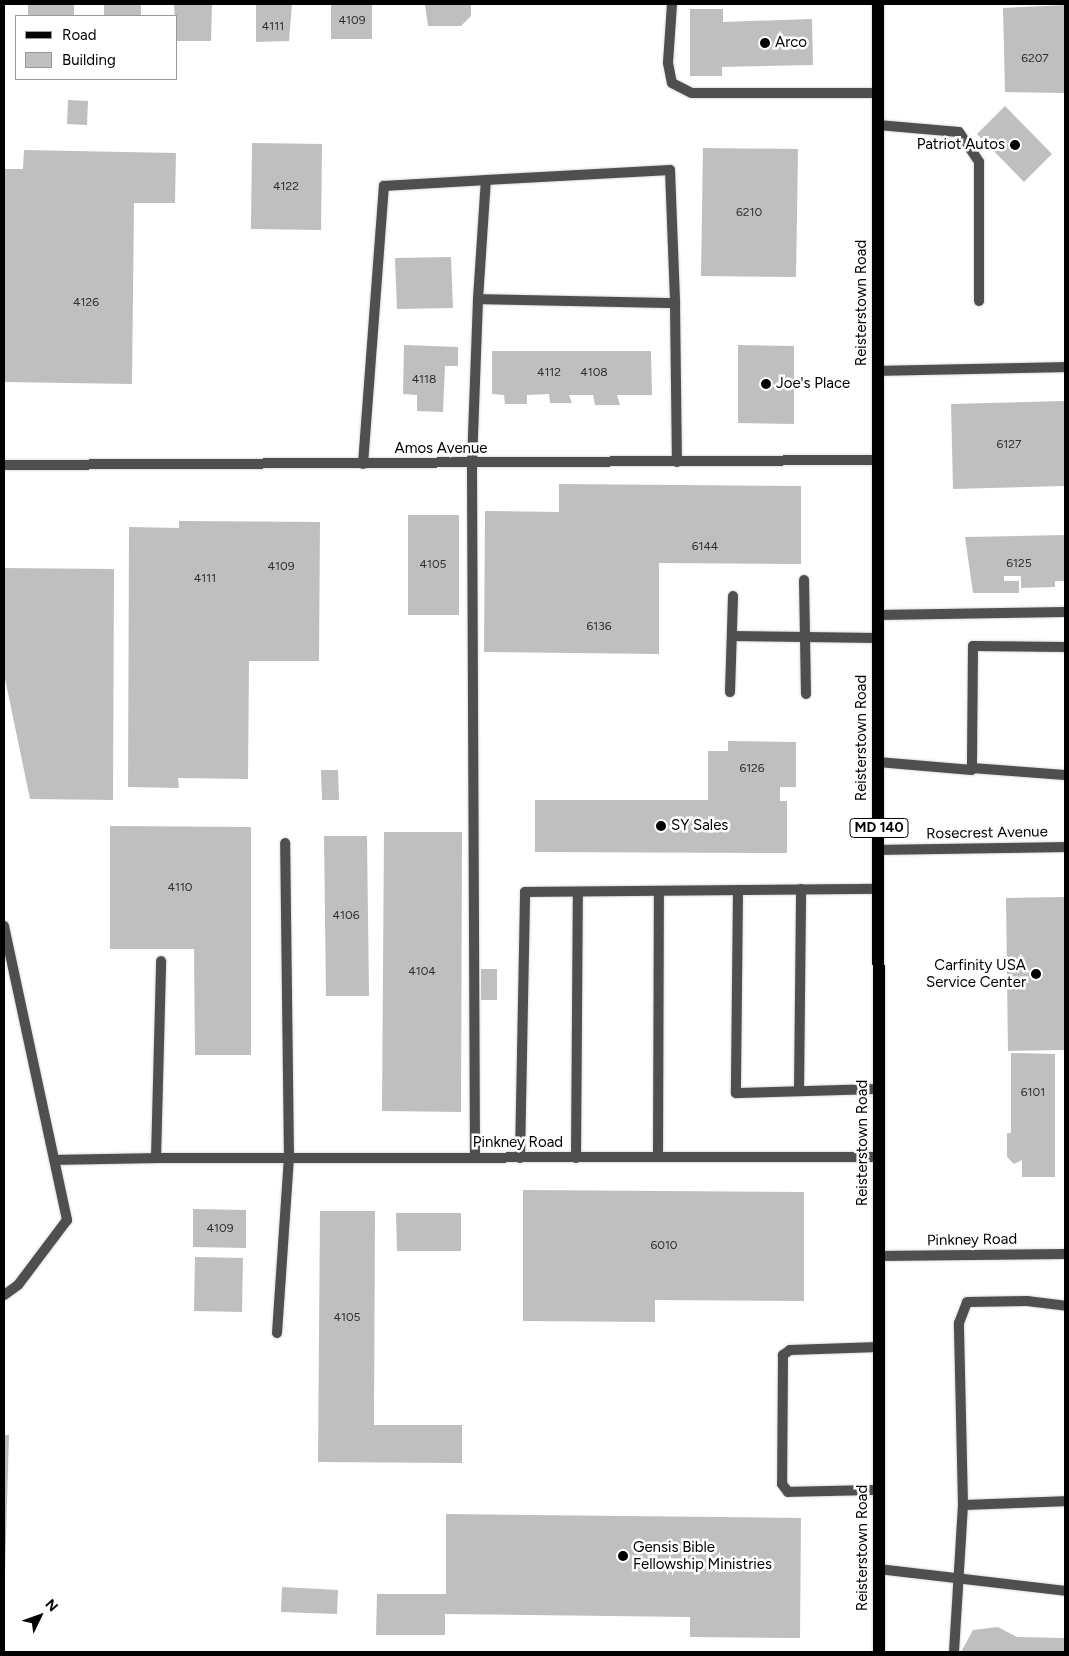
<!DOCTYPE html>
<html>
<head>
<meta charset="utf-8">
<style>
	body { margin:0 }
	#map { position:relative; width:1069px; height:1656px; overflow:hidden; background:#fff; font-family:Figtree,sans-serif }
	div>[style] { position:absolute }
	.building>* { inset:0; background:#bfbfbf }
	.roads { filter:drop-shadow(0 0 1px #dbdbdb) drop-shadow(0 0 1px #dbdbdb) }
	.service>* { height:10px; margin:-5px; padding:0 5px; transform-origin:5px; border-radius:5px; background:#4f4f4f }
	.minor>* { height:10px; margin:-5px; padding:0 5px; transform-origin:5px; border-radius:5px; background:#4f4f4f }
	.primary>* { height:12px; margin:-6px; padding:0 6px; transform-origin:6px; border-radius:6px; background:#000 }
	.dots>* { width:14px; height:14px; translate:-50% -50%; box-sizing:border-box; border:2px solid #fff; border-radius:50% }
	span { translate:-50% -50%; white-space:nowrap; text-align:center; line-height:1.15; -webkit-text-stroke:5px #fff; paint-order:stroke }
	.number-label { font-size:12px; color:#303030 }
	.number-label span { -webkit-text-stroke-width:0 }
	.shield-label span { padding:1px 4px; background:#fff; border:1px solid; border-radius:4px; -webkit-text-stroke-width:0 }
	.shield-label { font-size:14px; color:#000; font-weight:700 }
	.poi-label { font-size:15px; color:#000 }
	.left { translate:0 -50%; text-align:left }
	.right { translate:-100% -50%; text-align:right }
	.street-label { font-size:15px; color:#000 }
	.frame { position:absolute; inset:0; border:5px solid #000; pointer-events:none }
	.legend { position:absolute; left:15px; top:15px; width:162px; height:65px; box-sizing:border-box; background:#fff; border:1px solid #999; margin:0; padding:6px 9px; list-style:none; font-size:15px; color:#000 }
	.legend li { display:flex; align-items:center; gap:10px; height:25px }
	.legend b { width:25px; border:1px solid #999 }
	.north { position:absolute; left:15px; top:1591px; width:50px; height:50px; -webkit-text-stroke:4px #fff; paint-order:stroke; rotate:48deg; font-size:14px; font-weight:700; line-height:20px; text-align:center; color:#000 }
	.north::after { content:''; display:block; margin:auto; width:18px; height:22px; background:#000; clip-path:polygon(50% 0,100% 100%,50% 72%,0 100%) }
</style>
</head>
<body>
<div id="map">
	<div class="building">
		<div style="clip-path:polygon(28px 4px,74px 4px,74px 16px,28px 16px)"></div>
		<div style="clip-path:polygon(104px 4px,141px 4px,141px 16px,104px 16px)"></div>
		<div style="clip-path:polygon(174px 4px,212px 4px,211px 41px,176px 41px)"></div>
		<div style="clip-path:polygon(256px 4px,292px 4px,289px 41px,256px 42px)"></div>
		<div style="clip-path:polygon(331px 4px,372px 4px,372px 39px,331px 39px)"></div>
		<div style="clip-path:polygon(425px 4px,471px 4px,471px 16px,461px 26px,428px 26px)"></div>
		<div style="clip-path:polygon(1065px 5px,1065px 93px,1005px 92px,1003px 8px)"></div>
		<div style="clip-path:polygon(690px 9px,723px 9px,723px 22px,812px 19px,813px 65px,722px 67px,722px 76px,690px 76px)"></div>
		<div style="clip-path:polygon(68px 100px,88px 101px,87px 125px,67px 124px)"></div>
		<div style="clip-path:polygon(1005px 106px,1052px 154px,1024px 182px,977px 134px)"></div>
		<div style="clip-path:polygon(252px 143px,322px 144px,321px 230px,251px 229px)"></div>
		<div style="clip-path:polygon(703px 148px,798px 149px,796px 277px,701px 276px)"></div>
		<div style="clip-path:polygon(24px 150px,176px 153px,175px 203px,134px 203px,132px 384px,4px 382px,4px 169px,23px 169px)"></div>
		<div style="clip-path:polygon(451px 257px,453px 308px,397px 309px,395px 258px)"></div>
		<div style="clip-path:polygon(404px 345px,458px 347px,458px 366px,445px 366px,443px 412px,417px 411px,417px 395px,403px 394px)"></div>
		<div style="clip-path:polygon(738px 345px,794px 346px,794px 424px,738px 423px)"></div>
		<div style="clip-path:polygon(492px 351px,651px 351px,652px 395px,617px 395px,620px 405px,595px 405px,593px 395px,569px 395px,572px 403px,550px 403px,549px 394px,527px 395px,527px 404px,505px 404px,504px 395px,492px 394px)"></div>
		<div style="clip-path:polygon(1065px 401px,1065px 486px,953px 489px,951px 404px)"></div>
		<div style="clip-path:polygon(559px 484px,801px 486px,801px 564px,659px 563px,659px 654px,484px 652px,485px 511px,559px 512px)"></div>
		<div style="clip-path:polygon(408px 515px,459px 515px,459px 615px,408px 615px)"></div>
		<div style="clip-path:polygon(179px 521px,320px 522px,319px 661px,249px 661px,248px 779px,178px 778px,179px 788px,128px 787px,129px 527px,179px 528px)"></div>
		<div style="clip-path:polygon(1065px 535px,1065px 581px,1055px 581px,1055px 587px,1021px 588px,1021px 576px,1004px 576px,1004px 581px,1019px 581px,1019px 593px,973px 593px,965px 537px)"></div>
		<div style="clip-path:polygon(4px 568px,114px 569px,113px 800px,30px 799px,4px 674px)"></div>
		<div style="clip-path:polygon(728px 741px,796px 742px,796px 787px,780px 787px,780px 801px,787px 801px,787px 853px,535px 852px,535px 800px,708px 800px,708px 751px,728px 751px)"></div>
		<div style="clip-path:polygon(321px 770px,338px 770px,339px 800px,322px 800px)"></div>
		<div style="clip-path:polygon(110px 826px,251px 827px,251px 1055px,195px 1055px,194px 949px,110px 949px)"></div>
		<div style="clip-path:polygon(384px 832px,462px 832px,461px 1112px,382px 1111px)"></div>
		<div style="clip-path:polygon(324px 836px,367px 836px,369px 996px,326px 996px)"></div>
		<div style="clip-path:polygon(1065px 897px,1065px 1050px,1008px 1051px,1006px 898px)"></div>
		<div style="clip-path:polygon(481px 969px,497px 969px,497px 1000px,481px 1000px)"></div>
		<div style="clip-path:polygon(1011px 1053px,1055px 1054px,1055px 1177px,1022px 1177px,1022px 1160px,1014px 1164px,1007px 1157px,1007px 1133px,1011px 1133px)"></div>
		<div style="clip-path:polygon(523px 1190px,804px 1192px,804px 1301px,655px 1300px,655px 1322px,523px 1321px)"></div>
		<div style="clip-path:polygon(193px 1209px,246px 1210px,246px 1248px,193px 1247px)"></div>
		<div style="clip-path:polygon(320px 1211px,375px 1211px,374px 1425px,462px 1425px,462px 1463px,318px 1462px)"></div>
		<div style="clip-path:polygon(396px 1213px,461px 1213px,461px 1251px,397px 1251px)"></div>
		<div style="clip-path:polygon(195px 1257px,243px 1258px,242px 1312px,194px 1311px)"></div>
		<div style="clip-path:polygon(4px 1435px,9px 1435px,5px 1574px,4px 1574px)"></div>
		<div style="clip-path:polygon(446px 1514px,801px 1518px,800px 1638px,690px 1637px,690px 1617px,445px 1614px,445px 1635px,376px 1635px,377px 1594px,446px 1594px)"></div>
		<div style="clip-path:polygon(282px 1587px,338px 1590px,337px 1614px,281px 1612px)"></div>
		<div style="clip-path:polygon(998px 1627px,1017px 1637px,1065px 1638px,1065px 1652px,961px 1652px,973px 1630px)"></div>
	</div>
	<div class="roads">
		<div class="service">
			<div style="left:672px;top:4px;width:59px;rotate:93.9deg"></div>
			<div style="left:668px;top:63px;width:20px;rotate:79deg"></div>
			<div style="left:672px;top:83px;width:22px;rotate:27deg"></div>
			<div style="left:692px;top:93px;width:186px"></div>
			<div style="left:878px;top:125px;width:81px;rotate:4.9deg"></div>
			<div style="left:959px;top:132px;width:36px;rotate:56deg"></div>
			<div style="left:979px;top:162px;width:139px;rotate:90deg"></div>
			<div style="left:478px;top:299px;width:119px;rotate:-86.2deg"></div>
			<div style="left:486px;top:180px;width:184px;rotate:-3.1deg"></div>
			<div style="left:670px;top:170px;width:133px;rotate:87.8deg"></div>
			<div style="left:363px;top:464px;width:279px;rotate:-85.7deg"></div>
			<div style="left:384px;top:186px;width:102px;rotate:-3.4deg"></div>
			<div style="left:804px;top:580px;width:114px;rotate:89deg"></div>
			<div style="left:878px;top:615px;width:187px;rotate:-0.9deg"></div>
			<div style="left:732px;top:636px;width:146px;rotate:0.8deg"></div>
			<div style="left:1065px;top:647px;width:92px;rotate:-179.4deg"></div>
			<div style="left:973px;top:646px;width:122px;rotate:90.5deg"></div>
			<div style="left:972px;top:768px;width:93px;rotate:4.3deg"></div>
			<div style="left:730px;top:692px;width:96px;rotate:-88.2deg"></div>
			<div style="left:878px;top:762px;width:94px;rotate:4.9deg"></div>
			<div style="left:738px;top:890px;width:203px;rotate:90.6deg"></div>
			<div style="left:736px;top:1093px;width:143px;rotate:-1.6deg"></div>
			<div style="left:4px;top:926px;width:301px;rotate:77.9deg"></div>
			<div style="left:67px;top:1220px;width:81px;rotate:127deg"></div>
			<div style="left:18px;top:1285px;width:17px;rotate:144deg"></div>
			<div style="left:799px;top:1091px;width:202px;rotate:-89.4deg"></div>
			<div style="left:658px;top:1157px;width:266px;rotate:-89.8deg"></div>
			<div style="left:475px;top:1158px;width:695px;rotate:-90.25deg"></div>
			<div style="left:472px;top:463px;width:164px;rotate:-87.9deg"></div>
			<div style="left:478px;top:299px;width:197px;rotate:1.2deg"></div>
			<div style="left:675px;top:303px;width:159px;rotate:89.3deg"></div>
			<div style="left:520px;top:1158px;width:266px;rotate:-88.9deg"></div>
			<div style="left:525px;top:892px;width:354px;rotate:-0.5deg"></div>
			<div style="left:576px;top:1158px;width:266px;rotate:-89.6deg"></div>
			<div style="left:55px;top:1160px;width:101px;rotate:-1.1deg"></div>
			<div style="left:156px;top:1158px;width:197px;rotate:-88.5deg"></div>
			<div style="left:277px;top:1333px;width:175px;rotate:-86.1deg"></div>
			<div style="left:289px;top:1158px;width:315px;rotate:-90.7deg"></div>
			<div style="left:879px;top:1347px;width:89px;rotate:178.1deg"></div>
			<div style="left:790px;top:1350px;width:9px;rotate:144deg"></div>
			<div style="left:783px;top:1355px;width:129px;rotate:90.4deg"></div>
			<div style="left:782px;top:1484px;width:10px;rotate:53deg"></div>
			<div style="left:788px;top:1492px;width:91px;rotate:-1.3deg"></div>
			<div style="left:963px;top:1505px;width:182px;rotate:-91.3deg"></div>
			<div style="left:959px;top:1323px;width:22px;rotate:-69deg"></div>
			<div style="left:967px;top:1302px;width:60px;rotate:-1deg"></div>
			<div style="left:1027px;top:1301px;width:38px;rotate:7deg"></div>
			<div style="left:879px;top:1569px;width:187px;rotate:6.7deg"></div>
			<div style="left:954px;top:1652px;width:147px;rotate:-86.5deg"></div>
			<div style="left:963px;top:1505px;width:102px;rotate:-2.2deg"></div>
		</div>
		<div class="minor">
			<div style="left:878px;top:371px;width:187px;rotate:-1.2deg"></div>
			<div style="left:4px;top:465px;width:874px;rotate:-0.33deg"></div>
			<div style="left:879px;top:850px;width:186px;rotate:-0.9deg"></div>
			<div style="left:156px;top:1158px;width:723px;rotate:-0.08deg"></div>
			<div style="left:879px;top:1256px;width:186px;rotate:-0.6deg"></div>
		</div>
		<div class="primary">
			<div style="left:878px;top:4px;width:1648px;rotate:89.97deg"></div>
		</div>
	</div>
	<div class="dots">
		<div style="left:765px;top:43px;background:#000"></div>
		<div style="left:1015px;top:145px;background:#000"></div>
		<div style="left:766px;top:384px;background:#000"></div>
		<div style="left:661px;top:826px;background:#000"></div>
		<div style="left:1036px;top:974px;background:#000"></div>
		<div style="left:623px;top:1556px;background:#000"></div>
	</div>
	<div class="number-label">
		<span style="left:352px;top:21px">4109</span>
		<span style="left:273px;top:27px">4111</span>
		<span style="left:1035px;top:59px">6207</span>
		<span style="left:286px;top:187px">4122</span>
		<span style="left:749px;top:213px">6210</span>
		<span style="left:86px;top:303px">4126</span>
		<span style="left:549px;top:373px">4112</span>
		<span style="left:594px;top:373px">4108</span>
		<span style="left:424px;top:380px">4118</span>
		<span style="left:1009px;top:445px">6127</span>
		<span style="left:705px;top:547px">6144</span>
		<span style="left:1019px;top:564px">6125</span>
		<span style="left:433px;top:565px">4105</span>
		<span style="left:281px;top:567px">4109</span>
		<span style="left:205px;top:579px">4111</span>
		<span style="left:599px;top:627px">6136</span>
		<span style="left:752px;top:769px">6126</span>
		<span style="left:180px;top:888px">4110</span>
		<span style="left:346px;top:916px">4106</span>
		<span style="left:422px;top:972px">4104</span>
		<span style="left:1033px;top:1093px">6101</span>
		<span style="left:220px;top:1229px">4109</span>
		<span style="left:664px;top:1246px">6010</span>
		<span style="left:347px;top:1318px">4105</span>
	</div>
	<div class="shield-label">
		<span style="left:879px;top:828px">MD 140</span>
	</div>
	<div class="poi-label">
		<span class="left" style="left:775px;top:43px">Arco</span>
		<span class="right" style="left:1005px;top:145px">Patriot Autos</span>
		<span class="left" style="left:776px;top:384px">Joe's Place</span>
		<span class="left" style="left:671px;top:826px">SY Sales</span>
		<span class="right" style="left:1026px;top:974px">Carfinity USA<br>Service Center</span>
		<span class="left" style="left:633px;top:1556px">Gensis Bible<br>Fellowship Ministries</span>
	</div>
	<div class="street-label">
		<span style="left:862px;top:303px;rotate:-90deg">Reisterstown Road</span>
		<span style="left:441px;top:449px">Amos Avenue</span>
		<span style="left:862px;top:738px;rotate:-90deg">Reisterstown Road</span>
		<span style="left:987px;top:833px;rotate:-1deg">Rosecrest Avenue</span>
		<span style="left:518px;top:1143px">Pinkney Road</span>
		<span style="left:863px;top:1143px;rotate:-90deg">Reisterstown Road</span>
		<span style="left:972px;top:1240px;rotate:-1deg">Pinkney Road</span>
		<span style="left:863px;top:1548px;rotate:-90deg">Reisterstown Road</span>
	</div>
	<div class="frame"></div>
	<ul class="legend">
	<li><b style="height:6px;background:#000"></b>Road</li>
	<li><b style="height:14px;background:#bfbfbf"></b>Building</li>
	</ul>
	<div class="north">N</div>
</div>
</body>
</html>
